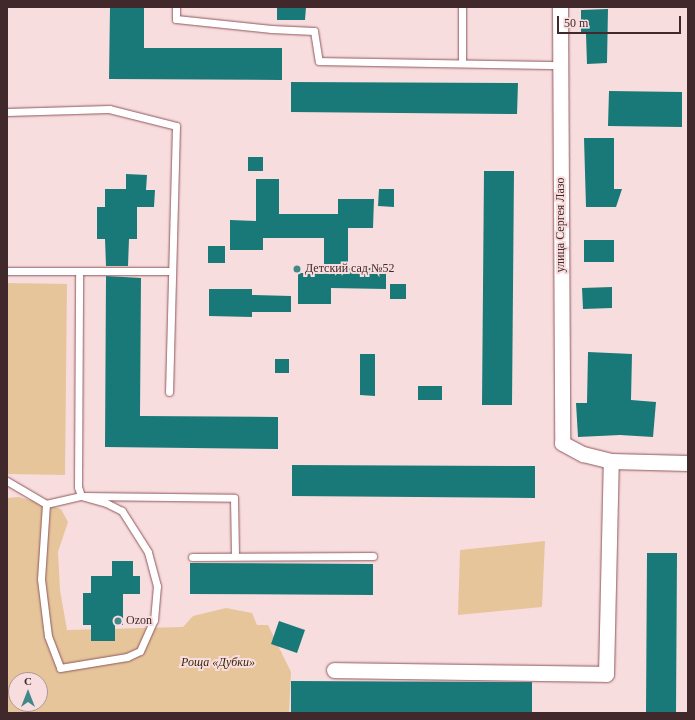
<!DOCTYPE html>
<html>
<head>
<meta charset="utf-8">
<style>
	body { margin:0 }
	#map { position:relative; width:695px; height:720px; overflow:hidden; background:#f8ddde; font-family:Georgia,serif }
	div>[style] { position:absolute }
	.green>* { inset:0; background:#e6c59b }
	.building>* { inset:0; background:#187978 }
	.roads { filter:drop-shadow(0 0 1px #8f575c) drop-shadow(0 0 1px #8f575c) }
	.lane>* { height:7px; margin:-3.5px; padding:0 3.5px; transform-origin:3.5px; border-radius:3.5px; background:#fff }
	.street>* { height:15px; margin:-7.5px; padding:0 7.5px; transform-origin:7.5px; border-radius:7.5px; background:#fff }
	.dots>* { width:11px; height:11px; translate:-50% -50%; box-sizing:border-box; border:2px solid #f8ddde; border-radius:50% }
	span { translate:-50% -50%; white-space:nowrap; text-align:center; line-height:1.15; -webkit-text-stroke:4px #f8ddde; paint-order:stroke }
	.street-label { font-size:12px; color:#41282a }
	.poi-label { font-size:12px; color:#41282a }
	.left { translate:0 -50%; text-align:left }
	.park-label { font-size:12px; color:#3a2606; font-style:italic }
	.frame { position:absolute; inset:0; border:8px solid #41282a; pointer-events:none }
	.north { position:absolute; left:8px; top:672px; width:40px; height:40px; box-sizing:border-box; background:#f8ddde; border:1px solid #af9596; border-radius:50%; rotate:0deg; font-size:11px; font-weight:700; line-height:16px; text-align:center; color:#41282a }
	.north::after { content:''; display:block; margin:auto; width:14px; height:18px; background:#418988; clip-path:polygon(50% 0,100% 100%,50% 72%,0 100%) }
	.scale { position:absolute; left:557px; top:16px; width:124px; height:18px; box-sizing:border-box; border:2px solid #41282a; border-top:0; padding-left:5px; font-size:12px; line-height:14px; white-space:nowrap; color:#41282a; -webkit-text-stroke:3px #f8ddde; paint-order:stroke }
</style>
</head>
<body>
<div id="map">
	<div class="green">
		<div style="clip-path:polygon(7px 283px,67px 284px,65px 475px,7px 474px)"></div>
		<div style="clip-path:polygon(evenodd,19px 497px,61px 509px,68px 522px,58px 552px,60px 590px,67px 630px,183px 627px,193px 616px,226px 608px,252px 613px,257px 625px,268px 625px,291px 672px,289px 713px,7px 713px,7px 498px,19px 497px,16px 680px,40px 680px,40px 704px,16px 704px,16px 680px)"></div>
		<div style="clip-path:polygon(545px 541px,542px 607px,458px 615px,460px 550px)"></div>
	</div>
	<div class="building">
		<div style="clip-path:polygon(110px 7px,144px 7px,144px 48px,282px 48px,282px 80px,109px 79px)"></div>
		<div style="clip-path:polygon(277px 7px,306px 7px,305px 20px,277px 20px)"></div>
		<div style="clip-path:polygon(608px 9px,607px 63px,587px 64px,586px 34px,581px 34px,581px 10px)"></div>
		<div style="clip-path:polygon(291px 82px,518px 83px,517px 114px,291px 112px)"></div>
		<div style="clip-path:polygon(609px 91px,682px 92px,682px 127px,608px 126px)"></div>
		<div style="clip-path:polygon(584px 138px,614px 138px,614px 189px,622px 189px,616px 207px,586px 207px)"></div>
		<div style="clip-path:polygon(248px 157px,263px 157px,263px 171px,248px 171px)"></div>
		<div style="clip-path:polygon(484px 171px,514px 171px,512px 405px,482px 405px)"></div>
		<div style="clip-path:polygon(126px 174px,147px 175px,146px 190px,155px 190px,154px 207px,137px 207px,137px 239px,129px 239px,128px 266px,106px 266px,105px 239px,97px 239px,97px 207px,105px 207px,105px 189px,126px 189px)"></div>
		<div style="clip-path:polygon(256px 179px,279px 179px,279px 214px,338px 214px,338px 199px,374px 199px,373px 228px,348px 228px,348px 268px,386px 268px,386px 289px,331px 288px,331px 304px,298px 304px,298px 273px,324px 273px,324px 238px,263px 238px,263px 250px,230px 250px,230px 220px,256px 221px)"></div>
		<div style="clip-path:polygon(379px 189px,394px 189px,394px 207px,378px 206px)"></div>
		<div style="clip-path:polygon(584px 240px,614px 240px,614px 262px,584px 262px)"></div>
		<div style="clip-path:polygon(208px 246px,225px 246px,225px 263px,208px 263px)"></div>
		<div style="clip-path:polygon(106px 276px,141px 278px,140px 416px,278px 417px,278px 449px,105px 447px)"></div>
		<div style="clip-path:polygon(390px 284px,406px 284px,406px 299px,390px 299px)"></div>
		<div style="clip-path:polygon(612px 287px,612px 308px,583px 309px,582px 288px)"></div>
		<div style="clip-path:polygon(209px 289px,252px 289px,252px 295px,291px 296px,291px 312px,252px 312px,252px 317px,209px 316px)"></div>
		<div style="clip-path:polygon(588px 352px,632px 354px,631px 400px,656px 402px,653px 437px,620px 435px,578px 437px,576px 403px,587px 403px)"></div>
		<div style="clip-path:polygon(360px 354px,375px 354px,375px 396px,360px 395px)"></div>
		<div style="clip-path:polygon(275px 359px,289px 359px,289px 373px,275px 373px)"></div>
		<div style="clip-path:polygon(418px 386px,442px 386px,442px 400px,418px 400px)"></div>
		<div style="clip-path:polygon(292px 465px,535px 466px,535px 498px,292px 496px)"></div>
		<div style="clip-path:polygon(647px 553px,677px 553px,676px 713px,646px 713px)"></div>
		<div style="clip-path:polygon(112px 561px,133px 561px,133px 576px,140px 576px,140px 594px,123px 594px,123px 625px,115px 625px,115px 641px,91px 641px,91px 625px,83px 625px,83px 593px,91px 593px,91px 576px,112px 576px)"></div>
		<div style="clip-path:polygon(190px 563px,373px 564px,373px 595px,190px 594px)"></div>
		<div style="clip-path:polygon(279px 621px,305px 630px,297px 653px,271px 644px)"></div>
		<div style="clip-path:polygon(291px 681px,532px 682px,532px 713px,291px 713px)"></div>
	</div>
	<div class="roads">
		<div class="lane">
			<div style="left:176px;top:7px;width:12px;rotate:90deg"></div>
			<div style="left:176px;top:19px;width:96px;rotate:6deg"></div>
			<div style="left:271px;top:29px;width:43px;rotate:2.7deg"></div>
			<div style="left:314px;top:31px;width:30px;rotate:81deg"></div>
			<div style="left:319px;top:61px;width:241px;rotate:1deg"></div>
			<div style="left:462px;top:7px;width:56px;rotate:90deg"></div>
			<div style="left:7px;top:112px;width:102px;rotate:-1.7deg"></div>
			<div style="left:109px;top:109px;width:69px;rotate:14.2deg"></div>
			<div style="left:176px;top:126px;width:266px;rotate:91.5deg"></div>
			<div style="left:7px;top:271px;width:165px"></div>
			<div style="left:7px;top:481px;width:45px;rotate:30.5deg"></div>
			<div style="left:46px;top:504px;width:36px;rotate:-13deg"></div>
			<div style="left:81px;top:496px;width:153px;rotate:0.7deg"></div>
			<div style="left:234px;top:498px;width:58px;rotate:89deg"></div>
			<div style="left:46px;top:504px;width:75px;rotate:93.8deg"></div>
			<div style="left:41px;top:579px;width:57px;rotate:83deg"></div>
			<div style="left:48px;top:636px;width:34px;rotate:69deg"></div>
			<div style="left:60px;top:668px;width:68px;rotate:-9.3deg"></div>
			<div style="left:127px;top:657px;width:14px;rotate:-25deg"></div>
			<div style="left:140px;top:651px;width:34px;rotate:-66deg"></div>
			<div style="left:154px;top:620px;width:34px;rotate:-85deg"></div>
			<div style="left:157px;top:586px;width:35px;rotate:-105deg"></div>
			<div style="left:148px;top:552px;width:49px;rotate:-122.4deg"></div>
			<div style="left:122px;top:511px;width:18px;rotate:-153deg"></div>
			<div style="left:106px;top:503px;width:26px;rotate:-164deg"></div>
			<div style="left:81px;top:496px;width:9px;rotate:-108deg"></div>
			<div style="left:78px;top:487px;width:216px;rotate:-89.7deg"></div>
			<div style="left:192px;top:557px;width:181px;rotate:-0.3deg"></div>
		</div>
		<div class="street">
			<div style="left:560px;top:7px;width:436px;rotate:89.7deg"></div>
			<div style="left:562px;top:443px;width:24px;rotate:28deg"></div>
			<div style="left:583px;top:454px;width:29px;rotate:14deg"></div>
			<div style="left:611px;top:461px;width:77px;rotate:1.5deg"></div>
			<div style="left:334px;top:670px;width:272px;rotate:0.8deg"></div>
			<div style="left:606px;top:674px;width:213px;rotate:-88.7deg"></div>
		</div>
	</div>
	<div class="dots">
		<div style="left:297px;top:269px;background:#418988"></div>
		<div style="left:118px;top:621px;background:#418988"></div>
	</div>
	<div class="street-label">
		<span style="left:561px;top:225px;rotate:-90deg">улица Сергея Лазо</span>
	</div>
	<div class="poi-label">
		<span class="left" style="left:305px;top:269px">Детский сад №52</span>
		<span class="left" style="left:126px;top:621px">Ozon</span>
	</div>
	<div class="park-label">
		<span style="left:218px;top:663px">Роща «Дубки»</span>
	</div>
	<div class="frame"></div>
	<div class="north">С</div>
	<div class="scale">50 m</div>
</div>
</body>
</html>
